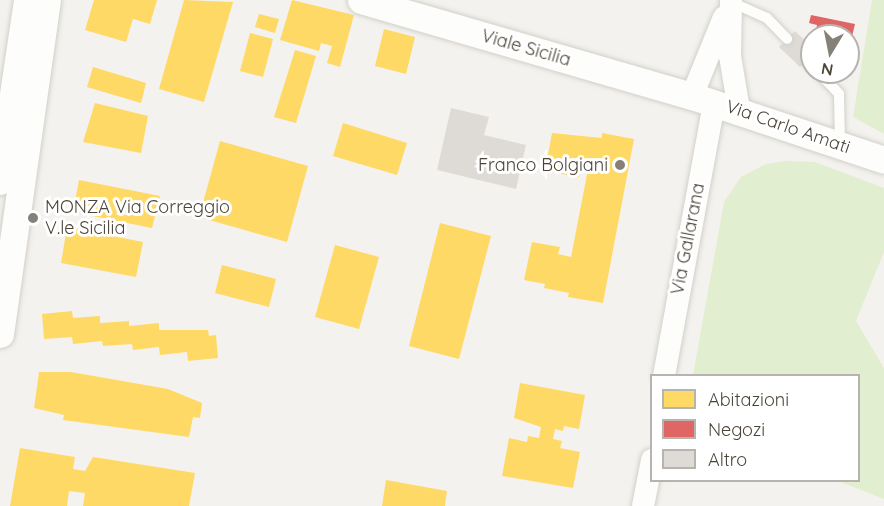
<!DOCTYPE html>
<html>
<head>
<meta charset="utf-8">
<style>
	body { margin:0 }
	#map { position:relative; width:884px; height:506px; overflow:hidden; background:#f4f2ee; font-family:Quicksand,sans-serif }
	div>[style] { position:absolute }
	.green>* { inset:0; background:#e1eecf }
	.homes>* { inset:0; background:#ffd966 }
	.shops>* { inset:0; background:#e06666 }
	.building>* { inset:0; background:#dedbd6 }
	.roads { filter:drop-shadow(0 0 2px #d2d0cb) drop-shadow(0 0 2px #d2d0cb) }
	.service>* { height:10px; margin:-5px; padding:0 5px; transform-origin:5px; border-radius:5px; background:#fdfdfc }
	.minor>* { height:22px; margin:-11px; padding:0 11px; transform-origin:11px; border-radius:11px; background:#fdfdfc }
	.tertiary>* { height:27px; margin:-13.5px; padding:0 13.5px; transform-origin:13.5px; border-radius:13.5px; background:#fdfdfc }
	.dots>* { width:16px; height:16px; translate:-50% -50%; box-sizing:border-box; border:3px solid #fff; border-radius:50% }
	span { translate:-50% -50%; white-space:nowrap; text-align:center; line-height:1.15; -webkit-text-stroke:6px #fff; paint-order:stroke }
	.street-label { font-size:18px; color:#4b4439 }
	.poi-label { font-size:18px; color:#4b4439 }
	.right { translate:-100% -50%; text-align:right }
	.left { translate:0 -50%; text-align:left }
	.legend { position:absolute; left:650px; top:374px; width:210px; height:108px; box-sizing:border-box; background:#fff; border:2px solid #b7b4b0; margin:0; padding:8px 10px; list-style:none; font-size:18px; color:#4b4439 }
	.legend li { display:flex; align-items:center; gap:12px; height:30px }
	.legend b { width:30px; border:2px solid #b7b4b0 }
	.north { position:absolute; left:800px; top:24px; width:60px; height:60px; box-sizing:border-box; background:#fff; border:2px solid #b7b4b0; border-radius:50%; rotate:190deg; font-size:16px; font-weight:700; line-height:24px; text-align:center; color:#4b4439 }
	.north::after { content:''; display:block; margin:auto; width:21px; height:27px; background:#868178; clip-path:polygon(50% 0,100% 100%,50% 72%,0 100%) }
</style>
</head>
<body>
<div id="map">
	<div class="green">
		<div style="clip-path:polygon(872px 0,884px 0,884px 134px,853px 117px)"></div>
		<div style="clip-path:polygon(786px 161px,815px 162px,884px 188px,884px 252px,856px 321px,884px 368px,884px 499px,838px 481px,858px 480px,858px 376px,693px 375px,724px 202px,741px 177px,766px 164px)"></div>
	</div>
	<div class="homes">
		<div style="clip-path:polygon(94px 0,157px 0,150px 24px,133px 19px,126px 42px,85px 30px)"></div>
		<div style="clip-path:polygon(184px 0,233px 2px,204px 102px,159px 89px)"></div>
		<div style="clip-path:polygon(292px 0,354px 15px,340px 67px,327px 63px,332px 46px,321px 43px,319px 51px,280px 40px)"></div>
		<div style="clip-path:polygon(259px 14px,279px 19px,275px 33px,255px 27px)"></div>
		<div style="clip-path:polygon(384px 29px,415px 37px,406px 74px,375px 66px)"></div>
		<div style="clip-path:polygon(250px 33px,273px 39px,263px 77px,240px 71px)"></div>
		<div style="clip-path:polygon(295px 50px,316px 56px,296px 123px,274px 117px)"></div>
		<div style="clip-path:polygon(93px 67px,146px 83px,141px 103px,87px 87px)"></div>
		<div style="clip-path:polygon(95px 103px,148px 116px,141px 153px,83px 142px)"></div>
		<div style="clip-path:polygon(343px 123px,407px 143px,397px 175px,333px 156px)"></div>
		<div style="clip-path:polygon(552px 133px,602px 138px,602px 133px,634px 139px,603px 303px,568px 297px,569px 293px,544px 288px,545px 284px,524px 280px,532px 242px,560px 247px,558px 254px,571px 257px,588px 169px,580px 168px,579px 177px,545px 171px)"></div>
		<div style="clip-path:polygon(220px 141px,308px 166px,287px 242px,199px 217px)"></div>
		<div style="clip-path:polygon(79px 180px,160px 196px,152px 228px,73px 212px)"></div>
		<div style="clip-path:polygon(440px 223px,491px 236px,459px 359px,409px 346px)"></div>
		<div style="clip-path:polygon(67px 227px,143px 242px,136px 277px,61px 263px)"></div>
		<div style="clip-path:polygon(335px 245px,379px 257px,359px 329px,315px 317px)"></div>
		<div style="clip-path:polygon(222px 265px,276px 279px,269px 307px,215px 293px)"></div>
		<div style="clip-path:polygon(72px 311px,73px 318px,100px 316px,100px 323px,129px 321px,129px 326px,159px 323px,159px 330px,208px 330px,209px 336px,216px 335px,218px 358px,188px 361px,187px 352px,160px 355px,159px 347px,133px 350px,132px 344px,103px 346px,102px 341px,73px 344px,72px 337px,44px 339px,42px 314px)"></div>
		<div style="clip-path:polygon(39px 372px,71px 372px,168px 389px,202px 403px,200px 418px,193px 417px,189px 437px,63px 420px,64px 415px,34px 408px)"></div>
		<div style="clip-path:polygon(520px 383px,585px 395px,579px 429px,564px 426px,563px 431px,555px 429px,553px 439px,562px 441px,560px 448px,580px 452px,573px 488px,502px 476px,509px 438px,527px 442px,528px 436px,539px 438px,541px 427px,514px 418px)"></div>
		<div style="clip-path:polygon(20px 448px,75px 457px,73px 469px,85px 471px,93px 457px,195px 473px,189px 506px,83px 506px,85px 493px,69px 491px,67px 506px,10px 506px)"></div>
		<div style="clip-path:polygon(386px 480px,447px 491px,445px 506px,382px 506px)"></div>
	</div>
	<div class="shops">
		<div style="clip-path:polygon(811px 15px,855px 24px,850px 45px,848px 36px,815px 36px,817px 25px,809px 23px)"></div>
	</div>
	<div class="building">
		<div style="clip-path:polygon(795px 31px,812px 47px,812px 56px,800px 67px,779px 47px)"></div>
		<div style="clip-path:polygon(451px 108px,489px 117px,484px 135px,526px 145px,516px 189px,437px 170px)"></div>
	</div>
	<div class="roads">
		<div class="service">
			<div style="left:731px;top:2px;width:39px;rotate:24deg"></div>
			<div style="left:767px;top:18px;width:29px;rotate:46deg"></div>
			<div style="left:807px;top:60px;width:8px;rotate:50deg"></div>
			<div style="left:818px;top:72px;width:30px;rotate:46deg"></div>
			<div style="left:839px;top:94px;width:50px;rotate:88.9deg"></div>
		</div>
		<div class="minor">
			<div style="left:731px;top:0;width:56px;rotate:91deg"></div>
			<div style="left:730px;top:56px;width:55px;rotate:80.5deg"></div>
			<div style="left:692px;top:96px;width:85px;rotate:-67.9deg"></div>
			<div style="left:664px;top:376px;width:278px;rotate:-79.6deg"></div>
			<div style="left:643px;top:506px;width:47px;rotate:-78.9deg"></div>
		</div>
		<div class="tertiary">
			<div style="left:361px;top:0;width:345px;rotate:16.2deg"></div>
			<div style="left:692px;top:96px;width:202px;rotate:18.4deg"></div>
			<div style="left:0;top:181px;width:183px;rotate:-81.5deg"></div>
			<div style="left:0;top:334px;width:337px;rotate:-82deg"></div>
		</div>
	</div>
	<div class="dots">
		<div style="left:620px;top:165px;background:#868178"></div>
		<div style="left:33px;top:218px;background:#868178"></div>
	</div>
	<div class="street-label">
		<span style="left:526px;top:48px;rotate:16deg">Viale Sicilia</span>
		<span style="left:788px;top:127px;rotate:19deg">Via Carlo Amati</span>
		<span style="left:688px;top:239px;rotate:-79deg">Via Gallarana</span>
	</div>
	<div class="poi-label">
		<span class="right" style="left:608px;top:165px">Franco Bolgiani</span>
		<span class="left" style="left:45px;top:218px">MONZA Via Correggio<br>V.le Sicilia</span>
	</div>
	<ul class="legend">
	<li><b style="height:16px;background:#ffd966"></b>Abitazioni</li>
	<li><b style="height:16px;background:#e06666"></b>Negozi</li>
	<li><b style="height:16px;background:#dedbd6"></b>Altro</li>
	</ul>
	<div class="north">N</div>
</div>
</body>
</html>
